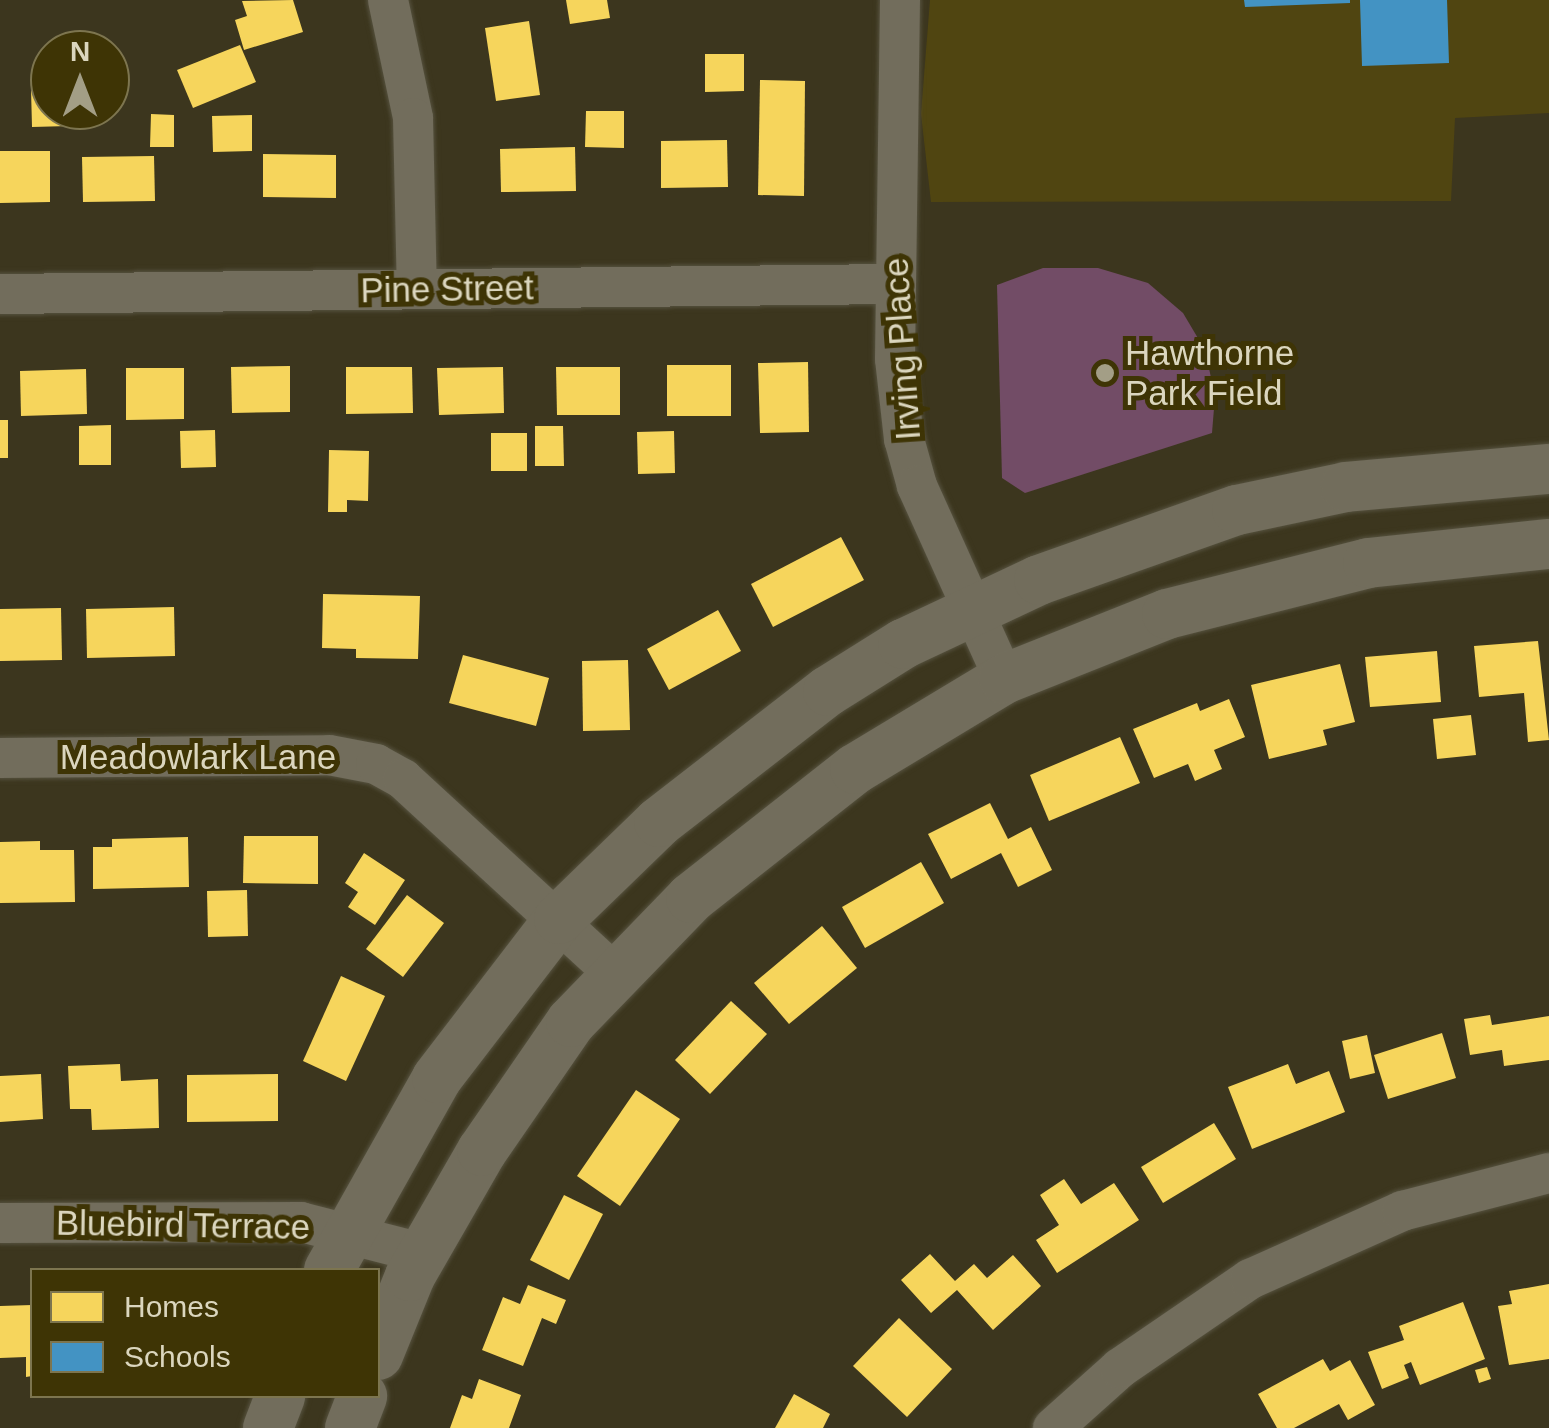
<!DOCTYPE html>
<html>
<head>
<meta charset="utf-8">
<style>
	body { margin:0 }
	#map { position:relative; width:1549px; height:1428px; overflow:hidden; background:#3c361e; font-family:Helvetica,sans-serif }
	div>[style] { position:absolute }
	.built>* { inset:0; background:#504511 }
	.green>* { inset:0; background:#724c66 }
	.homes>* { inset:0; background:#f6d55c }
	.schools>* { inset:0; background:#4393c3 }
	.roads { filter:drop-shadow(0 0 2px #56523f) drop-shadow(0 0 2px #56523f) }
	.minor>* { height:40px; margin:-20px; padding:0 20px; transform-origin:20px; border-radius:20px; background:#726d5c }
	.tertiary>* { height:50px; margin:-25px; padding:0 25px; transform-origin:25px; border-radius:25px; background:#726d5c }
	.dots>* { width:28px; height:28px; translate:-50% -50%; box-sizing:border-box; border:5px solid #3e3405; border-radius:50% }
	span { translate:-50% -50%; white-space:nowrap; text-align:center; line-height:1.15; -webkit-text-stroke:10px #3e3405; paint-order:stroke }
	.street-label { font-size:35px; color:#dbd6be }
	.poi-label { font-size:35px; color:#dbd6be }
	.left { translate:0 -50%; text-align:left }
	.legend { position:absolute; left:30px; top:1268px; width:350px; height:130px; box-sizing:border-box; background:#3e3405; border:2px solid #7d754f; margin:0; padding:12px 18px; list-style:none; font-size:30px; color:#dbd6be }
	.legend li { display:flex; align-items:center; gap:20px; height:50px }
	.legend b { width:50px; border:2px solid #7d754f }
	.north { position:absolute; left:30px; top:30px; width:100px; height:100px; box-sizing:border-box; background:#3e3405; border:2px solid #7d754f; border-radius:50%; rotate:0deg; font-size:28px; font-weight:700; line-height:40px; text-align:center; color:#dbd6be }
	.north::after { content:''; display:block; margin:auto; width:35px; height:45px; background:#a39e86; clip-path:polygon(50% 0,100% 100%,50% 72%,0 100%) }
</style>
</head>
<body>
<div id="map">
	<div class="built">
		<div style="clip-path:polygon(930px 0,1549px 0,1549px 113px,1455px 118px,1451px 201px,931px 202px,921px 114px)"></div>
	</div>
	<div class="green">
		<div style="clip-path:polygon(1043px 268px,1098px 268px,1148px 283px,1183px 313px,1205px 350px,1215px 396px,1212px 433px,1025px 493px,1002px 478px,997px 285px)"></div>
	</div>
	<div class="homes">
		<div style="clip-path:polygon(293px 0,303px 32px,244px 50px,235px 20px,247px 16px,242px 1px)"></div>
		<div style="clip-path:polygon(566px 0,607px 0,610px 18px,570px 24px)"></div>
		<div style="clip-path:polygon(529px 21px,540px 95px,496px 101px,485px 28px)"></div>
		<div style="clip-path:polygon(240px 45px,256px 82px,193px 108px,177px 70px)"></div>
		<div style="clip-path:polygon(705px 54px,744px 54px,744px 91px,705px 92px)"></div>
		<div style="clip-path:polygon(760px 80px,805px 81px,804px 196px,758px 195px)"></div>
		<div style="clip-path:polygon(50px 88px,50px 110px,69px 110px,69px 126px,32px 127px,31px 89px)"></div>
		<div style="clip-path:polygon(586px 111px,624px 111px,624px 148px,585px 147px)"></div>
		<div style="clip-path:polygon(151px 114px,174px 115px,174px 147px,150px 147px)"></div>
		<div style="clip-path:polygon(252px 115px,252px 151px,213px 152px,212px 116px)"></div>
		<div style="clip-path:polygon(727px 140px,728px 187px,661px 188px,661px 141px)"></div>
		<div style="clip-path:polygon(575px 147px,576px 191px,501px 192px,500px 149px)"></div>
		<div style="clip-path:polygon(0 151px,50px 151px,50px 202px,0 203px)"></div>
		<div style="clip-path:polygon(263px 154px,336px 155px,336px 198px,263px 197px)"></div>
		<div style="clip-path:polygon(154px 156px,155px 201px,83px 202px,82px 157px)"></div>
		<div style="clip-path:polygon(808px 362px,809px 432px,760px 433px,758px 363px)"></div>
		<div style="clip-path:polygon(667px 365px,731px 365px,731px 416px,667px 416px)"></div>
		<div style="clip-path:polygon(290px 366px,290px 412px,232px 413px,231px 367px)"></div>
		<div style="clip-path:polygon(346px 367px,412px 367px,413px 413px,346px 414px)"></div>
		<div style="clip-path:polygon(503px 367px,504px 413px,439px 415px,437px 368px)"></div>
		<div style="clip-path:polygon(556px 367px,620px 367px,620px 415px,557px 415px)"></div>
		<div style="clip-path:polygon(126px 368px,184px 368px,184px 419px,126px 420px)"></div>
		<div style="clip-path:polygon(86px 369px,87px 414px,21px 416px,20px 371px)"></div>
		<div style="clip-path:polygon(0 420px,8px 420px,8px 458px,0 458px)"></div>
		<div style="clip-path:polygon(111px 425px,111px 465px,79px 465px,79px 426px)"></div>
		<div style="clip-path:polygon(535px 426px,563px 426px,564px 466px,535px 466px)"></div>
		<div style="clip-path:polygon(215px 430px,216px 467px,181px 468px,180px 431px)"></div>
		<div style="clip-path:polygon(674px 431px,675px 473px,638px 474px,637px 432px)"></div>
		<div style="clip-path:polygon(491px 433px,527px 433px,527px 471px,491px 471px)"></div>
		<div style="clip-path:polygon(329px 450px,369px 451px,368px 501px,347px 500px,347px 512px,328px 512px)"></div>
		<div style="clip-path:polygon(841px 537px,864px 580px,773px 627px,751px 584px)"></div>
		<div style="clip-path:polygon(323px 594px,420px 596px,418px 659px,356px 658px,356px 649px,322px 648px)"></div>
		<div style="clip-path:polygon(174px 607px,175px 656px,87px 658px,86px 609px)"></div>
		<div style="clip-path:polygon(61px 608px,62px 660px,0 661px,0 609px)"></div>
		<div style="clip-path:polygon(718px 610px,741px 651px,669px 690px,647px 649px)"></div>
		<div style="clip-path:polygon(1538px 641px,1549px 740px,1528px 742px,1524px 693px,1479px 697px,1474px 646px)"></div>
		<div style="clip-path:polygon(1437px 651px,1441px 702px,1370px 707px,1365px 657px)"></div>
		<div style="clip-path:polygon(463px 655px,549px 678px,536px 726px,449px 703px)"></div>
		<div style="clip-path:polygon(628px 660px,630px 730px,583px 731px,582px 661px)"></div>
		<div style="clip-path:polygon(1340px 664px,1355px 722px,1323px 730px,1327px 745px,1269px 759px,1251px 685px)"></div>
		<div style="clip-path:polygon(1229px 699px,1245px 737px,1214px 750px,1222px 769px,1195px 781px,1188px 764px,1154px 778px,1133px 729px,1197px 703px,1200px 711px)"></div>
		<div style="clip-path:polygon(1471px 715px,1476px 755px,1437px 759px,1433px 719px)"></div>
		<div style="clip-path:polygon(1120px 737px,1140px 783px,1049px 821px,1030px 775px)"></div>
		<div style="clip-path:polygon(990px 803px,1008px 839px,1031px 827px,1052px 870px,1018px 887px,1001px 853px,951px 879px,928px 834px)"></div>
		<div style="clip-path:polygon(244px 836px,318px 836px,318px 884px,243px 883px)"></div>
		<div style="clip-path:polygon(188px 837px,189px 887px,93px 889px,93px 847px,112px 847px,112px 839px)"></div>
		<div style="clip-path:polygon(40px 841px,40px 850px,74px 850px,75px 902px,0 903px,0 842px)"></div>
		<div style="clip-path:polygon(364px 853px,405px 880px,375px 925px,348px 907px,358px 892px,345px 883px)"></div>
		<div style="clip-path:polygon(921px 862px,944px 903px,865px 948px,842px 907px)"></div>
		<div style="clip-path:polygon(247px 890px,248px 936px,208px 937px,207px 891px)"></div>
		<div style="clip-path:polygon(407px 895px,444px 923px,403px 977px,366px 949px)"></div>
		<div style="clip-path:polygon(822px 926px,857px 968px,789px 1024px,754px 983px)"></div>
		<div style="clip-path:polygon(341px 976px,385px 996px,346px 1081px,303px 1061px)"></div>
		<div style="clip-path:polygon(731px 1001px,767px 1034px,710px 1094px,675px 1060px)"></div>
		<div style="clip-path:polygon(1490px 1015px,1492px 1025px,1549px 1016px,1549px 1060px,1504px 1066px,1502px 1050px,1470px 1055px,1464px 1019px)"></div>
		<div style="clip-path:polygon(1442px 1033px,1456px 1078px,1388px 1099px,1374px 1055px)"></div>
		<div style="clip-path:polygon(1367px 1035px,1375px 1073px,1350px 1079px,1342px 1041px)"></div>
		<div style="clip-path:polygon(120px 1064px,121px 1081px,158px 1079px,159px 1128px,92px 1130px,91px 1109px,70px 1109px,68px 1066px)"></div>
		<div style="clip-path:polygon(1288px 1064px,1296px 1084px,1329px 1071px,1345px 1112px,1252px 1149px,1228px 1087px)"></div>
		<div style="clip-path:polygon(41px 1074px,43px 1119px,0 1122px,0 1076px)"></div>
		<div style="clip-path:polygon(278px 1074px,278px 1121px,187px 1122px,187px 1075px)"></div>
		<div style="clip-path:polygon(636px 1090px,680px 1119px,620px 1206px,577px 1176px)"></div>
		<div style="clip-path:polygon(1214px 1123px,1236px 1159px,1163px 1203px,1141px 1167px)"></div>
		<div style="clip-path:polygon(1064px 1179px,1081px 1204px,1114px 1183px,1139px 1220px,1057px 1273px,1036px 1240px,1059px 1225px,1040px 1195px)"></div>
		<div style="clip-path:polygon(564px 1195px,603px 1214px,569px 1280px,530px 1260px)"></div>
		<div style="clip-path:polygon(930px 1254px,955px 1281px,974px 1264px,987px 1278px,1013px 1255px,1041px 1286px,993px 1330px,957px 1290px,931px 1313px,901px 1280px)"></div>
		<div style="clip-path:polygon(1549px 1284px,1549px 1359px,1509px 1365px,1498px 1306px,1512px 1304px,1509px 1291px)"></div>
		<div style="clip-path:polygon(528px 1285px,566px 1300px,556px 1324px,542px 1318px,523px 1366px,482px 1350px,503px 1297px,520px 1304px)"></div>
		<div style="clip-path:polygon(1463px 1302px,1485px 1359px,1420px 1385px,1411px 1362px,1404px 1365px,1409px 1378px,1382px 1389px,1368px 1352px,1404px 1340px,1399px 1326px)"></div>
		<div style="clip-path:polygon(32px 1305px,32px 1376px,26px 1377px,26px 1357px,0 1358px,0 1306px)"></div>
		<div style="clip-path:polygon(899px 1318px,952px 1369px,907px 1417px,853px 1366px)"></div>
		<div style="clip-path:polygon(1323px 1359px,1330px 1371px,1350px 1360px,1375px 1405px,1348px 1420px,1339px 1404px,1294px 1428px,1277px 1428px,1258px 1394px)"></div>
		<div style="clip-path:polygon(1487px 1367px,1491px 1379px,1479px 1383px,1475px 1370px)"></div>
		<div style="clip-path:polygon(479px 1379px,521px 1395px,509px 1428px,450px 1428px,462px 1395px,472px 1399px)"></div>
		<div style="clip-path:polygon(794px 1394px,830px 1414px,823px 1428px,775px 1428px)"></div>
	</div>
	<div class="schools">
		<div style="clip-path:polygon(1244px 0,1350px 0,1350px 3px,1245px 7px)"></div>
		<div style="clip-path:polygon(1360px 0,1447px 0,1449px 63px,1362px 66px)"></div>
	</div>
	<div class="roads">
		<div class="minor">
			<div style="left:388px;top:0;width:121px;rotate:78deg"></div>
			<div style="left:413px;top:118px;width:171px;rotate:88.7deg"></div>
			<div style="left:900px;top:0;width:359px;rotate:90.8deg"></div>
			<div style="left:895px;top:359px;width:81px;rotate:83.6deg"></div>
			<div style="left:904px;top:439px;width:49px;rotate:74.5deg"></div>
			<div style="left:917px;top:486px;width:212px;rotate:65.7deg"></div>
			<div style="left:0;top:294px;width:895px;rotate:-0.64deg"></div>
			<div style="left:0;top:758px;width:329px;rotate:-0.5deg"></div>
			<div style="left:329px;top:755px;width:48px;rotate:10.8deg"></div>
			<div style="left:376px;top:764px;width:31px;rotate:29deg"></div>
			<div style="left:403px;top:779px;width:288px;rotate:42.6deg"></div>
			<div style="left:0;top:1223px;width:301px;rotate:-0.2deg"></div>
			<div style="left:301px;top:1222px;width:125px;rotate:14.4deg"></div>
			<div style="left:1053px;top:1428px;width:90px;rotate:-41.8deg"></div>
			<div style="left:1120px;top:1368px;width:158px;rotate:-34.4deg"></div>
			<div style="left:1250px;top:1279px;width:167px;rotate:-24.1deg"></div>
			<div style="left:1402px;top:1211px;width:152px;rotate:-14.5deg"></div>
		</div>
		<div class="tertiary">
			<div style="left:329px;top:1270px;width:220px;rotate:-60.6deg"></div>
			<div style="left:437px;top:1078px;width:200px;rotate:-52.5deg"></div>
			<div style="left:559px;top:919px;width:139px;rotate:-44.1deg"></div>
			<div style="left:659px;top:822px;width:214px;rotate:-37.8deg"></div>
			<div style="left:828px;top:691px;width:89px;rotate:-32.1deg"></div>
			<div style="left:903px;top:644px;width:150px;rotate:-25.2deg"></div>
			<div style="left:1039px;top:580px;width:210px;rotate:-19.5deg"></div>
			<div style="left:1237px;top:510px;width:111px;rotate:-11.9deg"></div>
			<div style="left:1346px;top:487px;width:204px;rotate:-5.1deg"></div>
			<div style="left:378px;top:1355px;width:85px;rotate:-67.9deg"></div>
			<div style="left:410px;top:1276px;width:144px;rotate:-60.1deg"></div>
			<div style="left:482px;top:1151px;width:157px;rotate:-55.4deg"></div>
			<div style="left:571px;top:1022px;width:173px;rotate:-45.9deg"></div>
			<div style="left:691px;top:898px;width:209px;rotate:-38.2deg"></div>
			<div style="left:855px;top:769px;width:174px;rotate:-31.1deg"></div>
			<div style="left:1004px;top:679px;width:175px;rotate:-21.7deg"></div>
			<div style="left:1167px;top:614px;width:207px;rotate:-14.2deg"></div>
			<div style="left:1368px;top:563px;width:182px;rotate:-6deg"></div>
			<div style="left:268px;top:1428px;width:34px;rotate:-69deg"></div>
			<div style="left:350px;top:1428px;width:34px;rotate:-69deg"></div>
		</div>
	</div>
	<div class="dots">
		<div style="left:1105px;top:373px;background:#a39e86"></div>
	</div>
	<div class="street-label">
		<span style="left:447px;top:289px;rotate:-1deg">Pine Street</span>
		<span style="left:902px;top:349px;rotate:-94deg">Irving Place</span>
		<span style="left:198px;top:757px">Meadowlark Lane</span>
		<span style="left:183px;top:1225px;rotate:1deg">Bluebird Terrace</span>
	</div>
	<div class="poi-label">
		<span class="left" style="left:1125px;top:373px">Hawthorne<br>Park Field</span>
	</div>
	<ul class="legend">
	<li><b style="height:28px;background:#f6d55c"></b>Homes</li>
	<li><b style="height:28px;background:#4393c3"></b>Schools</li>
	</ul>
	<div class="north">N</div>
</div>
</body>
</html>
